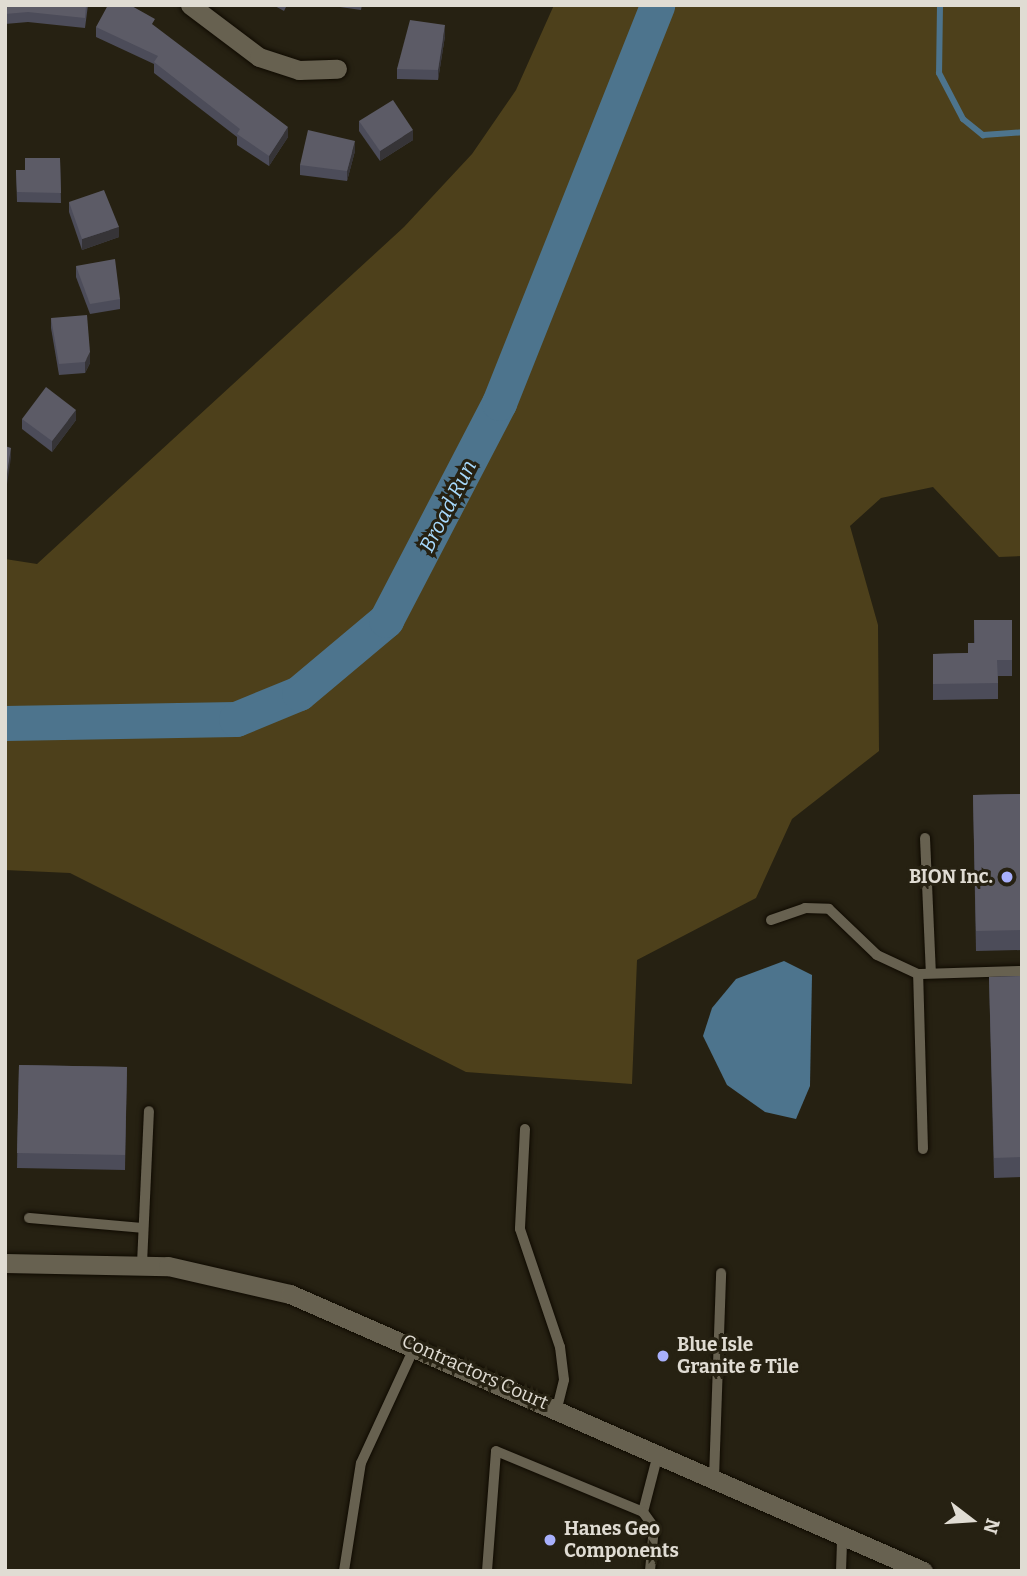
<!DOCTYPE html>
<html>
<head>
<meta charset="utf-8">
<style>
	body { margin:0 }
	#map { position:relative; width:1027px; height:1576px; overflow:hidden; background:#262112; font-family:Bitter,serif }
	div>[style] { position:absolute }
	.green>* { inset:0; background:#4d401b }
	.water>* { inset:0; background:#4d748d }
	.stream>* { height:6px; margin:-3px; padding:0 3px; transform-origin:3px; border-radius:3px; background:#4d748d }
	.river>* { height:35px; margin:-17.5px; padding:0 17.5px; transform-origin:17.5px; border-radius:17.5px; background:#4d748d }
	.roads { filter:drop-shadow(0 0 2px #0f0a01) drop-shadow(0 0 2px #0f0a01) }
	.service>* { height:10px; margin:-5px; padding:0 5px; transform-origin:5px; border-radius:5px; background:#676150 }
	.minor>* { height:19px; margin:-9.5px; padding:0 9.5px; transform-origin:9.5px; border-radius:9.5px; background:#676150 }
	.wall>* { inset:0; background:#4c4c59 }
	.shaded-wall>* { inset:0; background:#363437 }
	.building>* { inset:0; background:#5c5b66 }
	.dots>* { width:19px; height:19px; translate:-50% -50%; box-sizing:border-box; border:4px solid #262112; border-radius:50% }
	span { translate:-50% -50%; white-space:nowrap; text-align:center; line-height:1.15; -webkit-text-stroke:6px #262112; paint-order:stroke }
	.poi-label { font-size:19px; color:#e0dcd3; font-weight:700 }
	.right { translate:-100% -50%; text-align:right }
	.left { translate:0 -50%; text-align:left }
	.street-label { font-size:19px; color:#e0dcd3 }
	.water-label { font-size:21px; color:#a7d9fc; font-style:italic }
	.frame { position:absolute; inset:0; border:7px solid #e0dcd3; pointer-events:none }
	.north { position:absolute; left:936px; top:1485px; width:70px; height:70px; -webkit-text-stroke:5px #262112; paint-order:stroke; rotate:107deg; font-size:19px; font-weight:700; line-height:28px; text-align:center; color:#e0dcd3 }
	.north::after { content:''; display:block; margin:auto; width:24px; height:32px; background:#e0dcd3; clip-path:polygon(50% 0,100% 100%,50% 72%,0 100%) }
</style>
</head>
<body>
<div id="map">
	<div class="green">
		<div style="clip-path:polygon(554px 5px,1022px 5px,1022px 556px,999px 557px,933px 487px,881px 498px,850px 526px,878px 625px,879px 751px,792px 819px,756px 898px,637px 960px,632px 1084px,466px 1072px,70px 873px,5px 870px,5px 559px,37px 564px,404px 227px,472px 154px,516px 90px)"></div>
	</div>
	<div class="water">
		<div style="clip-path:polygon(784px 961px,812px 975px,810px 1086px,796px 1119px,765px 1112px,727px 1085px,703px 1036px,712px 1008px,736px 979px)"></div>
	</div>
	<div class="stream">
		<div style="left:940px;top:5px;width:68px;rotate:90.8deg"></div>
		<div style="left:939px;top:73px;width:52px;rotate:62.4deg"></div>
		<div style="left:963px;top:119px;width:26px;rotate:39deg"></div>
		<div style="left:983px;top:135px;width:39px;rotate:-4deg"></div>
	</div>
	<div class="river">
		<div style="left:5px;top:723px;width:231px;rotate:-1deg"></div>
		<div style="left:236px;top:719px;width:68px;rotate:-22.4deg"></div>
		<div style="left:299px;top:693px;width:114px;rotate:-40deg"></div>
		<div style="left:386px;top:620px;width:245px;rotate:-62.5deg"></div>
		<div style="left:499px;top:403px;width:428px;rotate:-68.3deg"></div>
	</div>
	<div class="roads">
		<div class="service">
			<div style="left:925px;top:838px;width:135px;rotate:87.5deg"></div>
			<div style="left:771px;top:920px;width:36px;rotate:-19deg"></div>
			<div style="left:805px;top:908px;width:24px;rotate:2deg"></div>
			<div style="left:829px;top:909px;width:66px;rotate:43.8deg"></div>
			<div style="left:877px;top:955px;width:45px;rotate:24.9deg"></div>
			<div style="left:525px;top:1129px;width:100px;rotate:92.9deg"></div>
			<div style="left:520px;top:1229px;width:125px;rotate:71.3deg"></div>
			<div style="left:560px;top:1347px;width:33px;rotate:83deg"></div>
			<div style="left:564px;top:1380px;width:30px;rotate:104deg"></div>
			<div style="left:923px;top:1149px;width:175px;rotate:-91.6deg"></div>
			<div style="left:918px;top:974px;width:104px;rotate:-1.7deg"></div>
			<div style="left:29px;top:1218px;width:114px;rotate:5deg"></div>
			<div style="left:142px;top:1264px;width:153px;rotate:-87.4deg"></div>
			<div style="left:714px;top:1478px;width:205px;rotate:-88deg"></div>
			<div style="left:643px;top:1512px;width:60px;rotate:-75.5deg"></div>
			<div style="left:344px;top:1571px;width:109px;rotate:-81.1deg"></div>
			<div style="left:361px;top:1463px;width:129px;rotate:-65.2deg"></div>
			<div style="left:487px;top:1571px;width:120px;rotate:-85.7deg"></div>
			<div style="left:496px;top:1451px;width:159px;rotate:22.5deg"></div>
			<div style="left:643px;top:1512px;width:19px;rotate:54deg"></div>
			<div style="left:654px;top:1527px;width:44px;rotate:95.2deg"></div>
			<div style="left:841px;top:1571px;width:36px;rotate:-88deg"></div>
		</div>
		<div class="minor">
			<div style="left:190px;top:5px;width:86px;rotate:37deg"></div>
			<div style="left:259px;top:57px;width:42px;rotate:18deg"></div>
			<div style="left:299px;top:70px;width:38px;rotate:-2deg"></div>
			<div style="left:5px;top:1263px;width:163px;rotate:1.1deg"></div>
			<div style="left:168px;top:1266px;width:125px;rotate:12.9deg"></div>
			<div style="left:290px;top:1294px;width:691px;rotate:23.63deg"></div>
		</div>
	</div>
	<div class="wall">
		<div style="clip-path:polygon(5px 5px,88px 5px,85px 28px,28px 22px,5px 24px)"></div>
		<div style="clip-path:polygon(273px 5px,287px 5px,284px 11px)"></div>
		<div style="clip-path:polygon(326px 5px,362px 5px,361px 10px)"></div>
		<div style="clip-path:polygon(96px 27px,155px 27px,288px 137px,269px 166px,237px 145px,237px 137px,154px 73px,154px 64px,96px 37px)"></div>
		<div style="clip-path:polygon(445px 36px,438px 80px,397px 79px,397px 69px)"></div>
		<div style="clip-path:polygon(359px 121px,413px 140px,380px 161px,359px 131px)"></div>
		<div style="clip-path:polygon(355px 151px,347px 181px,300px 175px,300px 165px)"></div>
		<div style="clip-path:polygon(60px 158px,61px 203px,17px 202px,16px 170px,25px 170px)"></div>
		<div style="clip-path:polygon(69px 202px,119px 237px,82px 250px,69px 212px)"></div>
		<div style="clip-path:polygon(76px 266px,120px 299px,120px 309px,90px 314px,76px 277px)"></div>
		<div style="clip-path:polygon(51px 318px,90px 363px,85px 373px,59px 375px,51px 328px)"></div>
		<div style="clip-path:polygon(22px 419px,76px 420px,52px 452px,22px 429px)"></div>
		<div style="clip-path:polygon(974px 620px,1012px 620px,1012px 676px,998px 676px,998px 699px,933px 700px,933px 654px,968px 653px,974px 643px)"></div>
		<div style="clip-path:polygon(1022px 794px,1022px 950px,976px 951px,973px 795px)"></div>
		<div style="clip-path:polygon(1022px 976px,1022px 1177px,994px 1178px,989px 977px)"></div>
		<div style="clip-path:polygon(19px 1065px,127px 1067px,125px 1170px,17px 1168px)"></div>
	</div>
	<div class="shaded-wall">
		<div style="clip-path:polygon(445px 25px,445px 36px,438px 80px,438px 70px)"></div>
		<div style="clip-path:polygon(288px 127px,288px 137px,269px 166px,269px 156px)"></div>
		<div style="clip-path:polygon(413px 130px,413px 140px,380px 161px,380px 151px)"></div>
		<div style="clip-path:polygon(355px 141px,355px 151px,347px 181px,347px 171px)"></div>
		<div style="clip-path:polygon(119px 227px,119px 237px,82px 250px,82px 239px)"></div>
		<div style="clip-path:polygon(90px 352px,90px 363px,85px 373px,85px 362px)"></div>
		<div style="clip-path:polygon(76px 410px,76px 420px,52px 452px,52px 441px)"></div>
		<div style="clip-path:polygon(11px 448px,11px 458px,6px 491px,6px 481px)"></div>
	</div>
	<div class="building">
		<div style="clip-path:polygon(5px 5px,86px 5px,85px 18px,28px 12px,5px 14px)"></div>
		<div style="clip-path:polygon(108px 5px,130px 5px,155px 19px,152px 24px,288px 127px,269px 156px,237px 134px,240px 129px,154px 62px,158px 56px,96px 27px)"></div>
		<div style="clip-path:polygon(410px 20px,445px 25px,438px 70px,397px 69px)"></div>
		<div style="clip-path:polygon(393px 100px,413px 130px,380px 151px,359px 121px)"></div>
		<div style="clip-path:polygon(308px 130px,355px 141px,347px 171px,300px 165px)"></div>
		<div style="clip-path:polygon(25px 158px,60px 158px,61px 193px,17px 192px,16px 170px,25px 170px)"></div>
		<div style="clip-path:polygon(104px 190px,119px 227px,82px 239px,69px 202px)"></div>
		<div style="clip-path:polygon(115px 259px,120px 299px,90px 304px,76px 266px)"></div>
		<div style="clip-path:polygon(87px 315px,90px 352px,85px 362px,59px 364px,51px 318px)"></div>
		<div style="clip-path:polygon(46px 387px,76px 410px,52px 441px,22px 419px)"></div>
		<div style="clip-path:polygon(5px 446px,11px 448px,6px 481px,5px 481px)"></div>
		<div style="clip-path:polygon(974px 620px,1012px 620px,1012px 660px,997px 660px,998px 683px,933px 684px,933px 654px,968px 653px,968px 643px,975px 643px)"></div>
		<div style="clip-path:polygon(1022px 794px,1022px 930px,976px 931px,973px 795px)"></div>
		<div style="clip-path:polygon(1022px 976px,1022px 1157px,994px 1158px,989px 977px)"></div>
		<div style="clip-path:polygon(19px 1065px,127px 1067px,125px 1155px,17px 1153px)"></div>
	</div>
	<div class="dots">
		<div style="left:1007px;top:877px;background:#a8b0fc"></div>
		<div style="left:663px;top:1356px;background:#a8b0fc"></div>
		<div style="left:550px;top:1540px;background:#a8b0fc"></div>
	</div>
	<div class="poi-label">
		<span class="right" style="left:993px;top:877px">BION Inc.</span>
		<span class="left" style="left:677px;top:1356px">Blue Isle<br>Granite &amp; Tile</span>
		<span class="left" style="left:564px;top:1540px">Hanes Geo<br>Components</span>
	</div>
	<div class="street-label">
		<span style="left:475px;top:1372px;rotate:24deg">Contractors Court</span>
	</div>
	<div class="water-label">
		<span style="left:448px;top:506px;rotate:-63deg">Broad Run</span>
	</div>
	<div class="frame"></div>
	<div class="north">N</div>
</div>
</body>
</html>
